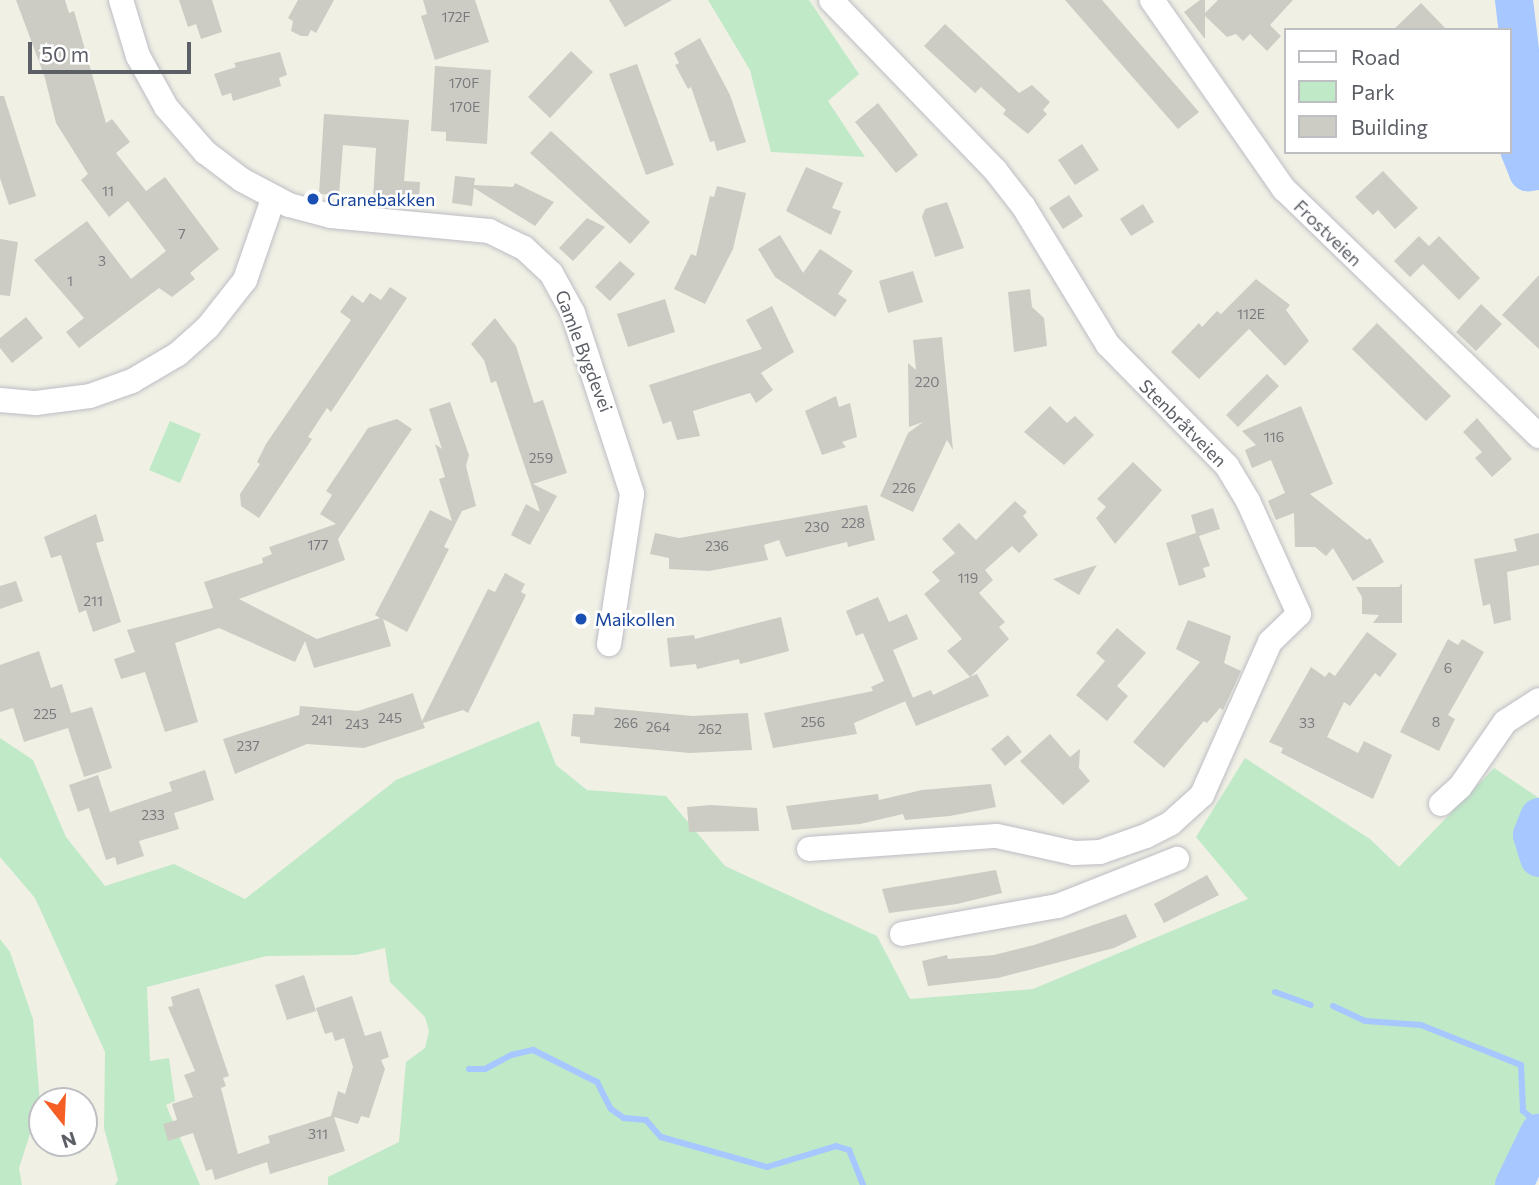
<!DOCTYPE html>
<html>
<head>
<meta charset="utf-8">
<style>
	body { margin:0 }
	#map { position:relative; width:1539px; height:1185px; overflow:hidden; background:#f0f0e5; font-family:Commissioner,sans-serif }
	div>[style] { position:absolute }
	.green>* { inset:0; background:#c0e9c8 }
	.stream>* { height:6px; margin:-3px; padding:0 3px; transform-origin:3px; border-radius:3px; background:#a6c7ff }
	.river>* { height:38px; margin:-19px; padding:0 19px; transform-origin:19px; border-radius:19px; background:#a6c7ff }
	.building>* { inset:0; background:#cdccc4 }
	.roads { filter:drop-shadow(0 0 2px #bdbdc5) drop-shadow(0 0 2px #bdbdc5) }
	.minor>* { height:24px; margin:-12px; padding:0 12px; transform-origin:12px; border-radius:12px; background:#fff }
	.dots>* { width:19px; height:19px; translate:-50% -50%; box-sizing:border-box; border:4px solid #fff; border-radius:50% }
	span { translate:-50% -50%; white-space:nowrap; text-align:center; line-height:1.15; -webkit-text-stroke:5px #fff; paint-order:stroke }
	.number-label { font-size:14px; color:#797a7e }
	.number-label span { -webkit-text-stroke-width:0 }
	.transit-label { font-size:18px; color:#164399 }
	.left { translate:0 -50%; text-align:left }
	.street-label { font-size:18px; color:#5d5f67 }
	.legend { position:absolute; left:1284px; top:28px; width:228px; height:126px; box-sizing:border-box; background:#fff; border:2px solid #bebfc2; margin:0; padding:9px 12px; list-style:none; font-size:21px; color:#5d5f67 }
	.legend li { display:flex; align-items:center; gap:14px; height:35px }
	.legend b { width:35px; border:2px solid #bebfc2 }
	.north { position:absolute; left:28px; top:1087px; width:70px; height:70px; box-sizing:border-box; background:#fff; border:2px solid #bebfc2; border-radius:50%; rotate:162deg; font-size:19px; font-weight:700; line-height:28px; text-align:center; color:#5d5f67 }
	.north::after { content:''; display:block; margin:auto; width:24px; height:32px; background:#f55f26; clip-path:polygon(50% 0,100% 100%,50% 72%,0 100%) }
	.scale { position:absolute; left:28px; top:42px; width:163px; height:32px; box-sizing:border-box; border:4px solid #5d5f67; border-top:0; padding-left:9px; font-size:21px; line-height:24px; white-space:nowrap; color:#5d5f67; -webkit-text-stroke:5px #fff; paint-order:stroke }
</style>
</head>
<body>
<div id="map">
	<div class="green">
		<div style="clip-path:polygon(708px 0,809px 0,859px 74px,828px 101px,865px 157px,771px 152px,750px 70px)"></div>
		<div style="clip-path:polygon(170px 421px,201px 434px,180px 483px,149px 470px)"></div>
		<div style="clip-path:polygon(539px 721px,556px 765px,587px 790px,666px 796px,725px 866px,877px 936px,910px 999px,1033px 989px,1248px 899px,1196px 837px,1245px 758px,1370px 839px,1399px 867px,1494px 768px,1539px 798px,1539px 1149px,1524px 1185px,328px 1185px,328px 1177px,399px 1142px,406px 1062px,425px 1048px,429px 1031px,425px 1017px,390px 982px,385px 948px,356px 955px,267px 956px,147px 987px,150px 1061px,169px 1058px,175px 1101px,166px 1105px,200px 1185px,115px 1185px,118px 1180px,104px 1128px,105px 1052px,35px 898px,0 857px,0 738px,33px 760px,66px 837px,105px 886px,174px 864px,245px 899px,396px 780px)"></div>
		<div style="clip-path:polygon(0 939px,10px 952px,33px 1019px,40px 1103px,19px 1168px,22px 1185px,0 1185px)"></div>
	</div>
	<div class="stream">
		<div style="left:1275px;top:992px;width:38px;rotate:20deg"></div>
		<div style="left:1333px;top:1006px;width:35px;rotate:25deg"></div>
		<div style="left:1365px;top:1021px;width:56px;rotate:4.1deg"></div>
		<div style="left:1421px;top:1025px;width:108px;rotate:21.8deg"></div>
		<div style="left:1521px;top:1065px;width:46px;rotate:87.5deg"></div>
		<div style="left:1523px;top:1111px;width:21px;rotate:39deg"></div>
		<div style="left:469px;top:1069px;width:16px"></div>
		<div style="left:485px;top:1069px;width:30px;rotate:-28deg"></div>
		<div style="left:511px;top:1055px;width:23px;rotate:-13deg"></div>
		<div style="left:533px;top:1050px;width:72px;rotate:26.6deg"></div>
		<div style="left:597px;top:1082px;width:30px;rotate:63deg"></div>
		<div style="left:611px;top:1109px;width:16px;rotate:35deg"></div>
		<div style="left:624px;top:1118px;width:22px;rotate:5deg"></div>
		<div style="left:646px;top:1120px;width:23px;rotate:49deg"></div>
		<div style="left:661px;top:1137px;width:110px;rotate:15.8deg"></div>
		<div style="left:767px;top:1167px;width:72px;rotate:-16.9deg"></div>
		<div style="left:836px;top:1146px;width:14px;rotate:17deg"></div>
		<div style="left:849px;top:1150px;width:38px;rotate:68deg"></div>
	</div>
	<div class="river">
		<div style="left:1514px;top:0;width:59px;rotate:83.2deg"></div>
		<div style="left:1521px;top:59px;width:93px;rotate:90.6deg"></div>
		<div style="left:1520px;top:152px;width:22px;rotate:68deg"></div>
		<div style="left:1528px;top:172px;width:11px;rotate:-5deg"></div>
		<div style="left:1539px;top:817px;width:19px;rotate:111deg"></div>
		<div style="left:1532px;top:835px;width:24px;rotate:73deg"></div>
		<div style="left:1514px;top:1185px;width:58px;rotate:-64.3deg"></div>
	</div>
	<div class="building">
		<div style="clip-path:polygon(16px 0,65px 0,69px 13px,74px 11px,106px 123px,112px 119px,130px 142px,116px 153px,146px 191px,165px 177px,219px 249px,190px 273px,195px 279px,172px 297px,159px 288px,79px 348px,66px 332px,84px 318px,34px 260px,87px 221px,131px 279px,166px 251px,128px 201px,109px 217px,81px 180px,88px 174px,56px 123px,45px 78px)"></div>
		<div style="clip-path:polygon(179px 0,212px 0,222px 32px,201px 39px,196px 24px,188px 27px)"></div>
		<div style="clip-path:polygon(298px 0,334px 0,316px 33px,311px 30px,308px 36px,301px 36px,291px 31px,293px 21px,288px 18px)"></div>
		<div style="clip-path:polygon(423px 0,475px 0,489px 42px,435px 60px,421px 16px,427px 14px)"></div>
		<div style="clip-path:polygon(609px 0,672px 0,625px 27px)"></div>
		<div style="clip-path:polygon(1065px 0,1102px 0,1199px 112px,1178px 129px)"></div>
		<div style="clip-path:polygon(1200px 0,1205px 0,1205px 13px,1218px 0,1293px 0,1270px 25px,1281px 36px,1267px 51px,1250px 34px,1243px 41px,1236px 34px,1227px 37px,1205px 16px,1205px 39px,1184px 12px)"></div>
		<div style="clip-path:polygon(1421px 3px,1447px 30px,1393px 30px)"></div>
		<div style="clip-path:polygon(945px 24px,1019px 93px,1032px 85px,1050px 102px,1043px 110px,1047px 114px,1028px 134px,1003px 114px,1006px 110px,981px 87px,975px 93px,924px 46px)"></div>
		<div style="clip-path:polygon(700px 38px,730px 95px,746px 142px,717px 151px,714px 141px,710px 142px,691px 87px,688px 89px,675px 65px,679px 63px,674px 53px)"></div>
		<div style="clip-path:polygon(571px 51px,593px 72px,550px 118px,528px 97px)"></div>
		<div style="clip-path:polygon(280px 52px,287px 75px,279px 78px,281px 86px,233px 101px,231px 93px,222px 96px,214px 74px,236px 67px,234px 63px)"></div>
		<div style="clip-path:polygon(637px 64px,674px 165px,646px 175px,609px 74px)"></div>
		<div style="clip-path:polygon(435px 66px,491px 70px,487px 144px,446px 141px,446px 132px,431px 131px)"></div>
		<div style="clip-path:polygon(0 96px,4px 96px,36px 196px,9px 205px,0 178px)"></div>
		<div style="clip-path:polygon(878px 103px,918px 155px,896px 173px,855px 122px)"></div>
		<div style="clip-path:polygon(324px 114px,409px 120px,404px 181px,420px 182px,419px 202px,373px 199px,376px 148px,343px 145px,339px 195px,319px 194px)"></div>
		<div style="clip-path:polygon(551px 131px,650px 222px,630px 244px,530px 153px)"></div>
		<div style="clip-path:polygon(1082px 144px,1099px 170px,1075px 185px,1058px 160px)"></div>
		<div style="clip-path:polygon(806px 167px,843px 183px,832px 208px,841px 211px,831px 235px,786px 211px)"></div>
		<div style="clip-path:polygon(1383px 171px,1418px 208px,1395px 229px,1378px 210px,1373px 215px,1355px 197px)"></div>
		<div style="clip-path:polygon(455px 176px,475px 178px,474px 185px,513px 187px,515px 183px,554px 202px,535px 226px,474px 188px,472px 206px,452px 203px)"></div>
		<div style="clip-path:polygon(717px 186px,746px 193px,733px 249px,705px 304px,674px 289px,691px 254px,696px 256px,710px 196px,714px 197px)"></div>
		<div style="clip-path:polygon(1069px 195px,1083px 216px,1063px 229px,1049px 208px)"></div>
		<div style="clip-path:polygon(947px 202px,964px 248px,935px 257px,922px 217px,925px 209px)"></div>
		<div style="clip-path:polygon(1143px 204px,1154px 222px,1131px 236px,1120px 219px)"></div>
		<div style="clip-path:polygon(587px 218px,605px 227px,573px 261px,559px 248px)"></div>
		<div style="clip-path:polygon(780px 235px,803px 273px,820px 249px,853px 271px,838px 294px,847px 300px,835px 317px,775px 277px,758px 249px)"></div>
		<div style="clip-path:polygon(1419px 236px,1429px 246px,1439px 236px,1480px 278px,1459px 300px,1423px 264px,1410px 277px,1394px 261px)"></div>
		<div style="clip-path:polygon(0 239px,18px 242px,10px 296px,0 295px)"></div>
		<div style="clip-path:polygon(620px 261px,635px 274px,610px 301px,595px 287px)"></div>
		<div style="clip-path:polygon(913px 271px,923px 302px,888px 313px,879px 281px)"></div>
		<div style="clip-path:polygon(1539px 275px,1539px 349px,1502px 315px)"></div>
		<div style="clip-path:polygon(1256px 279px,1290px 305px,1286px 310px,1309px 341px,1285px 366px,1249px 329px,1199px 379px,1171px 352px,1199px 323px,1202px 327px,1217px 311px,1221px 314px)"></div>
		<div style="clip-path:polygon(390px 287px,407px 298px,331px 412px,327px 408px,308px 437px,312px 439px,259px 518px,241px 506px,240px 494px,260px 464px,257px 462px,266px 444px,351px 320px,340px 312px,352px 295px,363px 303px,370px 293px,381px 300px)"></div>
		<div style="clip-path:polygon(1030px 289px,1032px 307px,1044px 318px,1047px 346px,1014px 352px,1008px 292px)"></div>
		<div style="clip-path:polygon(665px 299px,675px 332px,628px 347px,617px 314px)"></div>
		<div style="clip-path:polygon(1481px 304px,1502px 324px,1476px 351px,1456px 332px)"></div>
		<div style="clip-path:polygon(772px 306px,794px 352px,761px 373px,773px 390px,756px 403px,750px 393px,693px 411px,700px 436px,677px 440px,671px 421px,663px 424px,649px 385px,762px 349px,746px 320px)"></div>
		<div style="clip-path:polygon(26px 317px,43px 338px,12px 363px,0 348px,0 338px)"></div>
		<div style="clip-path:polygon(495px 318px,516px 346px,534px 403px,543px 400px,567px 473px,533px 484px,557px 496px,530px 545px,511px 535px,526px 504px,540px 512px,496px 381px,491px 383px,484px 360px,471px 344px)"></div>
		<div style="clip-path:polygon(1377px 323px,1451px 396px,1426px 421px,1352px 349px)"></div>
		<div style="clip-path:polygon(942px 337px,953px 450px,947px 440px,913px 512px,880px 496px,908px 433px,923px 422px,909px 427px,908px 363px,916px 370px,913px 340px)"></div>
		<div style="clip-path:polygon(1267px 374px,1279px 386px,1238px 427px,1226px 415px)"></div>
		<div style="clip-path:polygon(836px 396px,839px 407px,850px 403px,857px 437px,842px 442px,846px 447px,822px 455px,805px 411px)"></div>
		<div style="clip-path:polygon(450px 402px,469px 455px,466px 466px,476px 506px,462px 511px,444px 547px,449px 549px,407px 632px,383px 619px,391px 646px,314px 668px,305px 641px,295px 662px,219px 628px,175px 643px,198px 722px,165px 732px,145px 672px,121px 679px,114px 659px,135px 652px,127px 630px,213px 608px,204px 582px,263px 563px,262px 558px,272px 554px,269px 547px,336px 524px,320px 514px,332px 495px,326px 491px,368px 428px,397px 419px,412px 429px,338px 539px,345px 560px,239px 599px,317px 639px,380px 618px,375px 615px,430px 510px,452px 521px,439px 479px,445px 477px,435px 444px,442px 449px,429px 409px)"></div>
		<div style="clip-path:polygon(1050px 406px,1067px 423px,1075px 416px,1094px 435px,1064px 465px,1024px 432px)"></div>
		<div style="clip-path:polygon(1301px 406px,1333px 484px,1310px 494px,1367px 540px,1370px 538px,1384px 562px,1353px 581px,1333px 548px,1326px 556px,1315px 547px,1295px 547px,1294px 513px,1276px 520px,1268px 501px,1285px 493px,1271px 460px,1252px 468px,1245px 450px,1256px 445px,1242px 431px)"></div>
		<div style="clip-path:polygon(1477px 418px,1512px 459px,1492px 477px,1475px 458px,1482px 452px,1463px 432px)"></div>
		<div style="clip-path:polygon(1133px 462px,1162px 490px,1115px 544px,1096px 518px,1106px 507px,1097px 499px)"></div>
		<div style="clip-path:polygon(1015px 501px,1027px 512px,1023px 516px,1038px 535px,1019px 553px,1012px 546px,985px 570px,993px 580px,979px 593px,1005px 622px,999px 627px,1009px 639px,970px 677px,977px 674px,989px 696px,916px 726px,905px 701px,931px 690px,933px 695px,970px 677px,947px 651px,962px 639px,924px 594px,940px 581px,932px 572px,955px 553px,942px 539px,959px 523px,976px 540px)"></div>
		<div style="clip-path:polygon(867px 505px,875px 540px,848px 547px,847px 542px,786px 557px,779px 540px,764px 545px,768px 560px,709px 571px,669px 569px,669px 558px,650px 554px,655px 533px,679px 538px)"></div>
		<div style="clip-path:polygon(1213px 508px,1220px 529px,1199px 536px,1210px 566px,1203px 568px,1206px 577px,1179px 586px,1166px 543px,1196px 533px,1191px 515px)"></div>
		<div style="clip-path:polygon(96px 514px,104px 541px,96px 543px,121px 622px,93px 632px,86px 610px,79px 613px,61px 555px,51px 558px,44px 537px)"></div>
		<div style="clip-path:polygon(1539px 533px,1539px 565px,1507px 572px,1511px 620px,1494px 624px,1490px 604px,1483px 606px,1474px 559px,1517px 551px,1514px 539px)"></div>
		<div style="clip-path:polygon(1097px 565px,1079px 595px,1053px 579px)"></div>
		<div style="clip-path:polygon(505px 573px,525px 584px,521px 592px,526px 595px,468px 713px,463px 710px,423px 723px,425px 728px,364px 748px,307px 744px,235px 774px,223px 739px,299px 715px,300px 706px,358px 711px,413px 693px,422px 721px,488px 589px,495px 592px)"></div>
		<div style="clip-path:polygon(16px 581px,23px 601px,0 609px,0 586px)"></div>
		<div style="clip-path:polygon(1402px 583px,1402px 623px,1373px 623px,1379px 615px,1362px 614px,1362px 597px,1356px 587px,1399px 587px)"></div>
		<div style="clip-path:polygon(878px 597px,889px 622px,907px 614px,918px 639px,893px 650px,913px 698px,854px 723px,857px 734px,773px 748px,764px 713px,873px 691px,871px 687px,884px 681px,863px 633px,856px 636px,846px 611px)"></div>
		<div style="clip-path:polygon(781px 617px,789px 651px,740px 664px,739px 659px,697px 669px,696px 664px,670px 667px,667px 638px,694px 635px,695px 639px)"></div>
		<div style="clip-path:polygon(1188px 620px,1231px 636px,1224px 663px,1241px 671px,1223px 710px,1220px 708px,1207px 723px,1204px 721px,1164px 768px,1133px 742px,1200px 662px,1176px 649px)"></div>
		<div style="clip-path:polygon(1117px 628px,1146px 653px,1117px 686px,1128px 696px,1107px 721px,1076px 695px,1105px 661px,1096px 653px)"></div>
		<div style="clip-path:polygon(1367px 632px,1397px 654px,1380px 677px,1375px 673px,1350px 706px,1344px 702px,1327px 737px,1358px 753px,1364px 741px,1392px 755px,1373px 799px,1281px 753px,1283px 748px,1269px 742px,1311px 667px,1325px 677px,1329px 672px,1335px 676px)"></div>
		<div style="clip-path:polygon(1448px 639px,1458px 645px,1462px 639px,1484px 652px,1448px 715px,1455px 719px,1439px 751px,1400px 732px)"></div>
		<div style="clip-path:polygon(39px 651px,51px 688px,62px 684px,71px 713px,92px 707px,112px 768px,84px 777px,68px 728px,24px 742px,13px 708px,0 712px,0 665px)"></div>
		<div style="clip-path:polygon(595px 707px,693px 716px,748px 713px,752px 750px,690px 753px,580px 743px,580px 737px,571px 736px,573px 714px,594px 715px)"></div>
		<div style="clip-path:polygon(1050px 734px,1070px 757px,1080px 749px,1079px 768px,1090px 781px,1063px 805px,1020px 761px)"></div>
		<div style="clip-path:polygon(1008px 735px,1022px 752px,1005px 766px,991px 749px)"></div>
		<div style="clip-path:polygon(205px 770px,214px 800px,174px 813px,179px 829px,139px 841px,144px 856px,117px 865px,115px 857px,106px 860px,89px 808px,78px 812px,69px 785px,98px 775px,110px 812px,172px 791px,169px 782px)"></div>
		<div style="clip-path:polygon(991px 784px,996px 807px,950px 816px,905px 820px,903px 814px,860px 824px,792px 830px,786px 806px,878px 794px,879px 800px,922px 790px)"></div>
		<div style="clip-path:polygon(711px 805px,757px 808px,759px 831px,689px 832px,687px 807px)"></div>
		<div style="clip-path:polygon(996px 870px,1002px 893px,957px 904px,889px 913px,882px 889px)"></div>
		<div style="clip-path:polygon(1207px 875px,1219px 895px,1164px 923px,1154px 904px)"></div>
		<div style="clip-path:polygon(1126px 914px,1137px 937px,1114px 948px,998px 978px,928px 986px,922px 961px,947px 955px,948px 959px,994px 955px,1034px 945px)"></div>
		<div style="clip-path:polygon(304px 975px,316px 1011px,287px 1020px,275px 985px)"></div>
		<div style="clip-path:polygon(199px 988px,229px 1076px,223px 1078px,226px 1086px,221px 1088px,238px 1154px,270px 1143px,268px 1136px,331px 1116px,338px 1091px,345px 1094px,353px 1067px,344px 1038px,335px 1041px,332px 1032px,325px 1034px,316px 1008px,352px 996px,365px 1036px,381px 1031px,389px 1057px,381px 1060px,385px 1069px,369px 1118px,361px 1116px,358px 1124px,334px 1117px,345px 1151px,270px 1174px,267px 1162px,215px 1180px,212px 1169px,206px 1171px,193px 1133px,168px 1141px,163px 1124px,177px 1120px,172px 1104px,193px 1097px,184px 1075px,195px 1071px,168px 1007px,173px 1006px,171px 997px)"></div>
	</div>
	<div class="roads">
		<div class="minor">
			<div style="left:121px;top:0;width:59px;rotate:73.1deg"></div>
			<div style="left:138px;top:56px;width:58px;rotate:61.2deg"></div>
			<div style="left:166px;top:107px;width:60px;rotate:49.1deg"></div>
			<div style="left:205px;top:152px;width:46px;rotate:37.1deg"></div>
			<div style="left:242px;top:180px;width:53px;rotate:28deg"></div>
			<div style="left:289px;top:205px;width:43px;rotate:14.7deg"></div>
			<div style="left:331px;top:216px;width:159px;rotate:5.4deg"></div>
			<div style="left:489px;top:231px;width:39px;rotate:26deg"></div>
			<div style="left:524px;top:248px;width:37px;rotate:43deg"></div>
			<div style="left:551px;top:273px;width:46px;rotate:61.2deg"></div>
			<div style="left:573px;top:313px;width:190px;rotate:71.9deg"></div>
			<div style="left:632px;top:494px;width:152px;rotate:98.7deg"></div>
			<div style="left:1152px;top:0;width:231px;rotate:55.1deg"></div>
			<div style="left:1284px;top:189px;width:355px;rotate:44.1deg"></div>
			<div style="left:0;top:400px;width:36px;rotate:5deg"></div>
			<div style="left:36px;top:403px;width:54px;rotate:-7.4deg"></div>
			<div style="left:90px;top:396px;width:45px;rotate:-19.7deg"></div>
			<div style="left:132px;top:381px;width:53px;rotate:-30.4deg"></div>
			<div style="left:178px;top:354px;width:40px;rotate:-42deg"></div>
			<div style="left:208px;top:327px;width:60px;rotate:-51.8deg"></div>
			<div style="left:245px;top:280px;width:86px;rotate:-70.9deg"></div>
			<div style="left:1441px;top:804px;width:25px;rotate:-42deg"></div>
			<div style="left:1460px;top:787px;width:79px;rotate:-55.3deg"></div>
			<div style="left:1505px;top:722px;width:40px;rotate:-32.9deg"></div>
			<div style="left:809px;top:849px;width:188px;rotate:-4deg"></div>
			<div style="left:997px;top:836px;width:79px;rotate:12.4deg"></div>
			<div style="left:1074px;top:853px;width:26px;rotate:-2deg"></div>
			<div style="left:1100px;top:852px;width:49px;rotate:-19.2deg"></div>
			<div style="left:1146px;top:836px;width:28px;rotate:-27deg"></div>
			<div style="left:1171px;top:823px;width:42px;rotate:-42.1deg"></div>
			<div style="left:1202px;top:795px;width:167px;rotate:-66deg"></div>
			<div style="left:1270px;top:642px;width:40px;rotate:-44deg"></div>
			<div style="left:1299px;top:614px;width:124px;rotate:-114.3deg"></div>
			<div style="left:1248px;top:501px;width:41px;rotate:-121deg"></div>
			<div style="left:1227px;top:466px;width:170px;rotate:-134.5deg"></div>
			<div style="left:1108px;top:345px;width:163px;rotate:-121.4deg"></div>
			<div style="left:1023px;top:206px;width:46px;rotate:-127.9deg"></div>
			<div style="left:995px;top:170px;width:236px;rotate:-134deg"></div>
			<div style="left:902px;top:934px;width:158px;rotate:-10.2deg"></div>
			<div style="left:1058px;top:906px;width:128px;rotate:-21.6deg"></div>
		</div>
	</div>
	<div class="dots">
		<div style="left:313px;top:199px;background:#1a4fb4"></div>
		<div style="left:581px;top:619px;background:#1a4fb4"></div>
	</div>
	<div class="number-label">
		<span style="left:456px;top:17px">172F</span>
		<span style="left:464px;top:83px">170F</span>
		<span style="left:465px;top:107px">170E</span>
		<span style="left:108px;top:191px">11</span>
		<span style="left:182px;top:234px">7</span>
		<span style="left:102px;top:261px">3</span>
		<span style="left:70px;top:281px">1</span>
		<span style="left:1251px;top:314px">112E</span>
		<span style="left:927px;top:382px">220</span>
		<span style="left:1274px;top:437px">116</span>
		<span style="left:541px;top:458px">259</span>
		<span style="left:904px;top:488px">226</span>
		<span style="left:853px;top:523px">228</span>
		<span style="left:817px;top:527px">230</span>
		<span style="left:318px;top:545px">177</span>
		<span style="left:717px;top:546px">236</span>
		<span style="left:968px;top:578px">119</span>
		<span style="left:93px;top:601px">211</span>
		<span style="left:1448px;top:668px">6</span>
		<span style="left:45px;top:714px">225</span>
		<span style="left:390px;top:718px">245</span>
		<span style="left:322px;top:720px">241</span>
		<span style="left:813px;top:722px">256</span>
		<span style="left:1436px;top:722px">8</span>
		<span style="left:626px;top:723px">266</span>
		<span style="left:1307px;top:723px">33</span>
		<span style="left:357px;top:724px">243</span>
		<span style="left:658px;top:727px">264</span>
		<span style="left:710px;top:729px">262</span>
		<span style="left:248px;top:746px">237</span>
		<span style="left:153px;top:815px">233</span>
		<span style="left:318px;top:1134px">311</span>
	</div>
	<div class="transit-label">
		<span class="left" style="left:327px;top:199px">Granebakken</span>
		<span class="left" style="left:595px;top:619px">Maikollen</span>
	</div>
	<div class="street-label">
		<span style="left:1328px;top:233px;rotate:44deg">Frostveien</span>
		<span style="left:584px;top:351px;rotate:69deg">Gamle Bygdevei</span>
		<span style="left:1183px;top:423px;rotate:45deg">Stenbråtveien</span>
	</div>
	<ul class="legend">
	<li><b style="height:9px;background:#fff"></b>Road</li>
	<li><b style="height:19px;background:#c0e9c8"></b>Park</li>
	<li><b style="height:19px;background:#cdccc4"></b>Building</li>
	</ul>
	<div class="north">N</div>
	<div class="scale">50 m</div>
</div>
</body>
</html>
